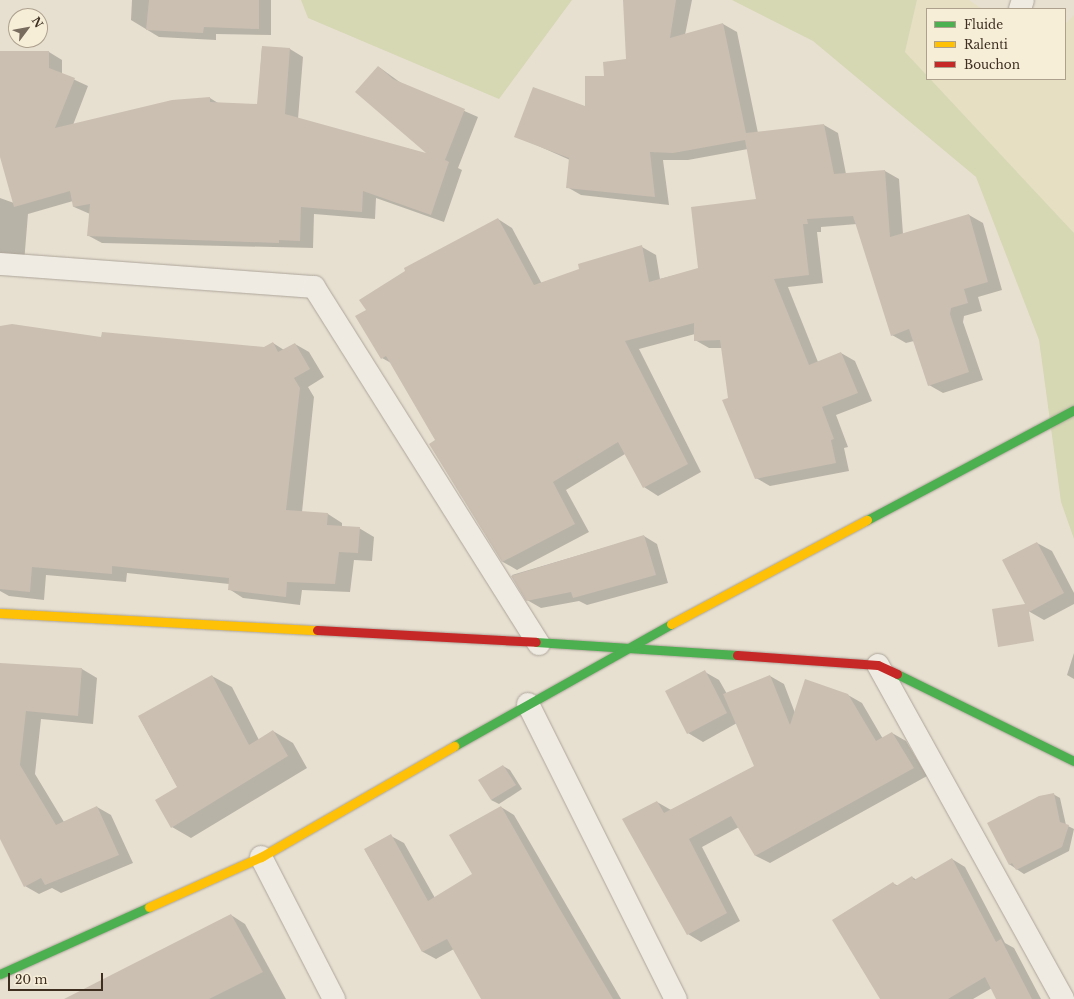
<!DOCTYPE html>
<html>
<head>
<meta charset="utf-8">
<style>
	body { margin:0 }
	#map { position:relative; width:1074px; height:999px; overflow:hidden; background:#e7e0d1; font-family:"Libre Baskerville",serif }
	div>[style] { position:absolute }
	.farmland>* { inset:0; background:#e6dfc2 }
	.green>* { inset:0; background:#d6d7b3 }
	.shadow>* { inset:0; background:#0003 }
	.building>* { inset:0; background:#cbbfb2 }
	.roads { filter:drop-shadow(0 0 1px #ada599) drop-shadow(0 0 1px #ada599) }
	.street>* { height:22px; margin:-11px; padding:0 11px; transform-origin:11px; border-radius:11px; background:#efebe3 }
	.fast>* { height:9px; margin:-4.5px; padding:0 4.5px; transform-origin:4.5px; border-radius:4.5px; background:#4caf50 }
	.slow>* { height:9px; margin:-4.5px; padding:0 4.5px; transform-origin:4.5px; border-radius:4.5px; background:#ffc107 }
	.jam>* { height:9px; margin:-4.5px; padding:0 4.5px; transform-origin:4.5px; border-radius:4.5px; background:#c62828 }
	span { translate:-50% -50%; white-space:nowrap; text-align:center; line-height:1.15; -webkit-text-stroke:3px #f7eed8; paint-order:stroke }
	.legend { position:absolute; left:926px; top:8px; width:140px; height:72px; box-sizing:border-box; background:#f7eed8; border:1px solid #ada18e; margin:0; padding:5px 7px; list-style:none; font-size:12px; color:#3d2e20 }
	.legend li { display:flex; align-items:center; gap:8px; height:20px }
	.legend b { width:20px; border:1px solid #ada18e }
	.north { position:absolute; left:8px; top:8px; width:40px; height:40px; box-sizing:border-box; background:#f7eed8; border:1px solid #ada18e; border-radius:50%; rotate:58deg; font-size:11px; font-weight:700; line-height:16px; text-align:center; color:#3d2e20 }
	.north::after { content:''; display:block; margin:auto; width:14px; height:18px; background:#786c5e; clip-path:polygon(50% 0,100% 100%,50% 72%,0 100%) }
	.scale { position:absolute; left:8px; top:973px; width:95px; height:18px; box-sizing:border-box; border:2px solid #3d2e20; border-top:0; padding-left:5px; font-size:12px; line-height:14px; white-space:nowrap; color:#3d2e20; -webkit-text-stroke:3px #f7eed8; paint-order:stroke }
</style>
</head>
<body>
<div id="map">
	<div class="farmland">
		<div style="clip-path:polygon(917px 0,969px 0,982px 9px,927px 9px,927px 76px,905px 52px)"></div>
		<div style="clip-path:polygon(1074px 15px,1074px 233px,930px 79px,1065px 79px,1065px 24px)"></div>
	</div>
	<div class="green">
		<div style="clip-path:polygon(301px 0,572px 0,499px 99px,308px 18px)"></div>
		<div style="clip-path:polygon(732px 0,917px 0,905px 52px,1074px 233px,1074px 539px,1061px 502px,1039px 340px,976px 177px,813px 41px)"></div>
	</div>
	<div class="shadow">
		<div style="clip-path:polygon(132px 0,271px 0,271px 35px,216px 34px,216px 40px,159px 37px,131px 20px)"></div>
		<div style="clip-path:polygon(627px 0,692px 0,685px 35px,723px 24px,737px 32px,758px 133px,824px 125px,838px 133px,846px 174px,885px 171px,899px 179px,903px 234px,969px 215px,983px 223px,1002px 290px,978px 297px,982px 311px,964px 316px,963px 322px,983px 380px,943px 393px,929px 385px,914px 341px,906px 343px,892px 335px,857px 224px,821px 227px,821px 232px,817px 232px,823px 283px,788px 287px,818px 362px,841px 353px,855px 361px,872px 401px,836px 415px,848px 447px,844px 448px,849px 471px,770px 486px,756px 478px,729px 399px,722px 348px,709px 348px,695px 340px,695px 334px,639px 349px,701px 472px,658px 496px,644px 487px,625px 454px,566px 490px,589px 532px,517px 570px,503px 562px,430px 444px,437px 440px,391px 363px,382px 358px,367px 311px,498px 219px,512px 228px,542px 284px,642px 247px,656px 255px,660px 279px,699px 269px,757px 200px,748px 149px,688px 160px,663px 160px,669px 205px,581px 195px,567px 187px,570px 160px,516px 136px,586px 108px,605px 77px,627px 60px)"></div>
		<div style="clip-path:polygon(262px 47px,290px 49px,303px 57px,298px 119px,430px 155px,379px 67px,401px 83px,478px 117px,458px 168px,462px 170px,444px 222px,376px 198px,375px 219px,314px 214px,313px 248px,102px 243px,89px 236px,90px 214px,74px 207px,73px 201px,28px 214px,24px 263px,0 261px,0 198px,14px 203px,0 152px,0 52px,49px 52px,62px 60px,62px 74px,88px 86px,73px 125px,210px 98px,218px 103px,258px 105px)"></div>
		<div style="clip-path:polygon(0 327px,102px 338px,264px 348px,273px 343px,284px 350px,295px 344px,309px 352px,324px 377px,308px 387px,314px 397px,302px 512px,328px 514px,342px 523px,342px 527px,359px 528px,374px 537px,372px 561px,354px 560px,350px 592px,302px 590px,300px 605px,243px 598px,229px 589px,229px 584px,127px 573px,126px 582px,46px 575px,44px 600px,9px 596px,0 591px)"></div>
		<div style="clip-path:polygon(644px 536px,657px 544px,668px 583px,587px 605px,579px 601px,541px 608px,527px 600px,512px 575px)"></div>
		<div style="clip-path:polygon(1037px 543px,1052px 551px,1074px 593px,1074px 604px,1044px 620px,1030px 612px,1003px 560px)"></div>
		<div style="clip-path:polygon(1074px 653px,1074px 679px,1067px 675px)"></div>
		<div style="clip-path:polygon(0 664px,82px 669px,97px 678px,93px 724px,41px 719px,35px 774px,64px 822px,97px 807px,111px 815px,133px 863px,61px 893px,52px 888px,39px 894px,25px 886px,0 837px)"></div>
		<div style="clip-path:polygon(705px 672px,719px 680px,727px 694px,770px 676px,784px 684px,795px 713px,848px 695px,862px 703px,883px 739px,892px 733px,906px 741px,927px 776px,770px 863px,756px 856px,739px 827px,702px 847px,740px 921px,701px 942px,688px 934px,657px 802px,671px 810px,756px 766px,737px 723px,703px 742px,688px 733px)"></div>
		<div style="clip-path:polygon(212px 676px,232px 687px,259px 740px,273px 731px,293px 743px,307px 768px,191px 838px,172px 827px,178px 788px,139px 717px)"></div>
		<div style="clip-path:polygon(503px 766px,510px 770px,522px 789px,499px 804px,491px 800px)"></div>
		<div style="clip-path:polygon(1053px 794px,1060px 798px,1066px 825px,1074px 829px,1069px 851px,1024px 874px,1009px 864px)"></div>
		<div style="clip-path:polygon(501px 807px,514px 815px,621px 999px,483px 999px,454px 949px,436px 959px,423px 952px,365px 850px,391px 836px,404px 843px,435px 898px,473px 875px)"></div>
		<div style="clip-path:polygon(952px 859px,965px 867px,1005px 943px,1014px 948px,1041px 999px,997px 999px,992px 988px,973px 999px,881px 999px,893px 883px,898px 886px,912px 877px,917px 880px)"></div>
		<div style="clip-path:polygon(231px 915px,245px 924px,286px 999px,66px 999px)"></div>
	</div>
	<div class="building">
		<div style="clip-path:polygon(149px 0,259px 0,259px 29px,204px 27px,203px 33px,146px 30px)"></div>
		<div style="clip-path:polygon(623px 0,676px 0,670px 38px,723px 23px,746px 133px,824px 124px,834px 174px,885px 170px,890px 237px,969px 214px,988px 282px,964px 289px,968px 303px,951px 308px,950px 314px,969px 372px,928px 386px,909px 329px,891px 336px,853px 216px,807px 219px,808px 224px,803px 224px,809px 275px,774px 279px,809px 365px,841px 352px,858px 393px,822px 407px,834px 439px,831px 440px,836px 463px,755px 479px,722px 400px,728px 398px,720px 340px,694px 341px,694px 323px,625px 341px,688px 464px,643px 488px,618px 442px,553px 482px,575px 524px,502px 562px,429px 444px,435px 440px,386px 356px,381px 359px,355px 316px,366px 310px,359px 300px,405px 271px,404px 268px,498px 218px,534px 285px,579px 269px,578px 264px,642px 245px,649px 282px,698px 268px,691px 207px,756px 199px,745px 140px,673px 153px,650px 152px,655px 197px,566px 188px,569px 158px,514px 137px,533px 87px,585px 106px,585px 76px,604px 76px,603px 62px,626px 59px)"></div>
		<div style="clip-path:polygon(262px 46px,290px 48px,285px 114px,426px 153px,355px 92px,378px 66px,393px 79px,465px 109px,445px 160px,449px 162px,431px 215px,363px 191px,362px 212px,301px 207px,300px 241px,279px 240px,279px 243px,87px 236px,90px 204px,73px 207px,70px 191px,14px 207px,0 157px,0 51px,49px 51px,49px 68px,75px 78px,55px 128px,172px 100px,210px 97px,210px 102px,257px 104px)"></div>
		<div style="clip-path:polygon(12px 324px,101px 337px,102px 332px,264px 347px,273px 342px,278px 352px,295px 343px,310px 369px,294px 378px,300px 388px,286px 510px,328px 513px,327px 525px,360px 527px,358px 553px,339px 552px,335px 584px,287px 582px,286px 597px,228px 590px,229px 578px,112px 566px,112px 574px,32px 567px,30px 592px,0 589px,0 326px)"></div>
		<div style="clip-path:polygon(644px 535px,656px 575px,573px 598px,571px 592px,526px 601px,511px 576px)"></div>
		<div style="clip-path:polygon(1037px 542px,1064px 593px,1029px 612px,1034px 641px,998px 647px,992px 609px,1025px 604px,1002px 560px)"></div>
		<div style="clip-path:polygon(0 663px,82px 668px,78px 716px,26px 711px,20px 765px,56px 825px,97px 806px,119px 855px,45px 885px,41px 878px,24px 887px,0 839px)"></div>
		<div style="clip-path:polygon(705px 670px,727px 713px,687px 734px,665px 691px)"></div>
		<div style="clip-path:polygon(212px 675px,249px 745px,273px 730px,288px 756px,171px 828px,155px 800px,177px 787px,138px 716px)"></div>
		<div style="clip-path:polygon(770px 675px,790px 725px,805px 679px,848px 694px,876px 741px,892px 732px,914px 768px,755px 856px,731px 816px,689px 839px,727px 913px,687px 935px,622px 819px,657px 801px,664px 813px,754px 766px,723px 694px)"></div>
		<div style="clip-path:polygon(503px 765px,516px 785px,491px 800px,478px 780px)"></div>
		<div style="clip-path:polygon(1054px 793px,1060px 822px,1069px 825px,1062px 847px,1016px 870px,1012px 863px,1009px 865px,987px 823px,1039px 796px)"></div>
		<div style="clip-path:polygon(501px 806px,558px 906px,613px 999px,481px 999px,447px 939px,422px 952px,364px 849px,391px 834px,428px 901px,472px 874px,449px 835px)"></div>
		<div style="clip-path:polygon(952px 858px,996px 942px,1001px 939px,1032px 999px,996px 999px,985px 977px,948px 999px,880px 999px,832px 920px,893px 882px,896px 886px,912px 876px,914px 880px)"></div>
		<div style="clip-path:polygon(231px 914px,263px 972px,209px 999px,64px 999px)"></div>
	</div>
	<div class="roads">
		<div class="street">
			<div style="left:1020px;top:9px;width:9px;rotate:-72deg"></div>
			<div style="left:0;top:264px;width:315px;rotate:4.2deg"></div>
			<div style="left:314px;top:287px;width:422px;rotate:57.8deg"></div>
			<div style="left:878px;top:665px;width:382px;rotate:61deg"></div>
			<div style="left:528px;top:704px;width:330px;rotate:63.4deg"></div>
			<div style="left:261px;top:857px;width:160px;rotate:62.8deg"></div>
		</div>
		<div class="fast">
			<div style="left:867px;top:520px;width:234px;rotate:-28deg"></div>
			<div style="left:536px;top:642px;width:201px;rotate:3.7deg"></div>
			<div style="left:897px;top:674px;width:197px;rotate:26.2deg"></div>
			<div style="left:454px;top:746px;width:249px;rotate:-29.3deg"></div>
			<div style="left:0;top:974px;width:163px;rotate:-24.2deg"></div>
		</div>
		<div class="slow">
			<div style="left:0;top:613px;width:317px;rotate:3.1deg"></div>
			<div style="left:671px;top:624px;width:222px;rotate:-28deg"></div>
			<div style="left:149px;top:907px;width:123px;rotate:-24.1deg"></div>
			<div style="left:261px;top:857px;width:223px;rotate:-29.9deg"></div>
		</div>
		<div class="jam">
			<div style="left:317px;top:630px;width:219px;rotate:3.1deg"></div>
			<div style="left:737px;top:655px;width:141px;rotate:4.1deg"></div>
			<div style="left:878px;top:665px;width:21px;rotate:25deg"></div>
		</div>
	</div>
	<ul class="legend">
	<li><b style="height:5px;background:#4caf50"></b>Fluide</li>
	<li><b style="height:5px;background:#ffc107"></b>Ralenti</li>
	<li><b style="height:5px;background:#c62828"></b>Bouchon</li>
	</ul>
	<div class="north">N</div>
	<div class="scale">20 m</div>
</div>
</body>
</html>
